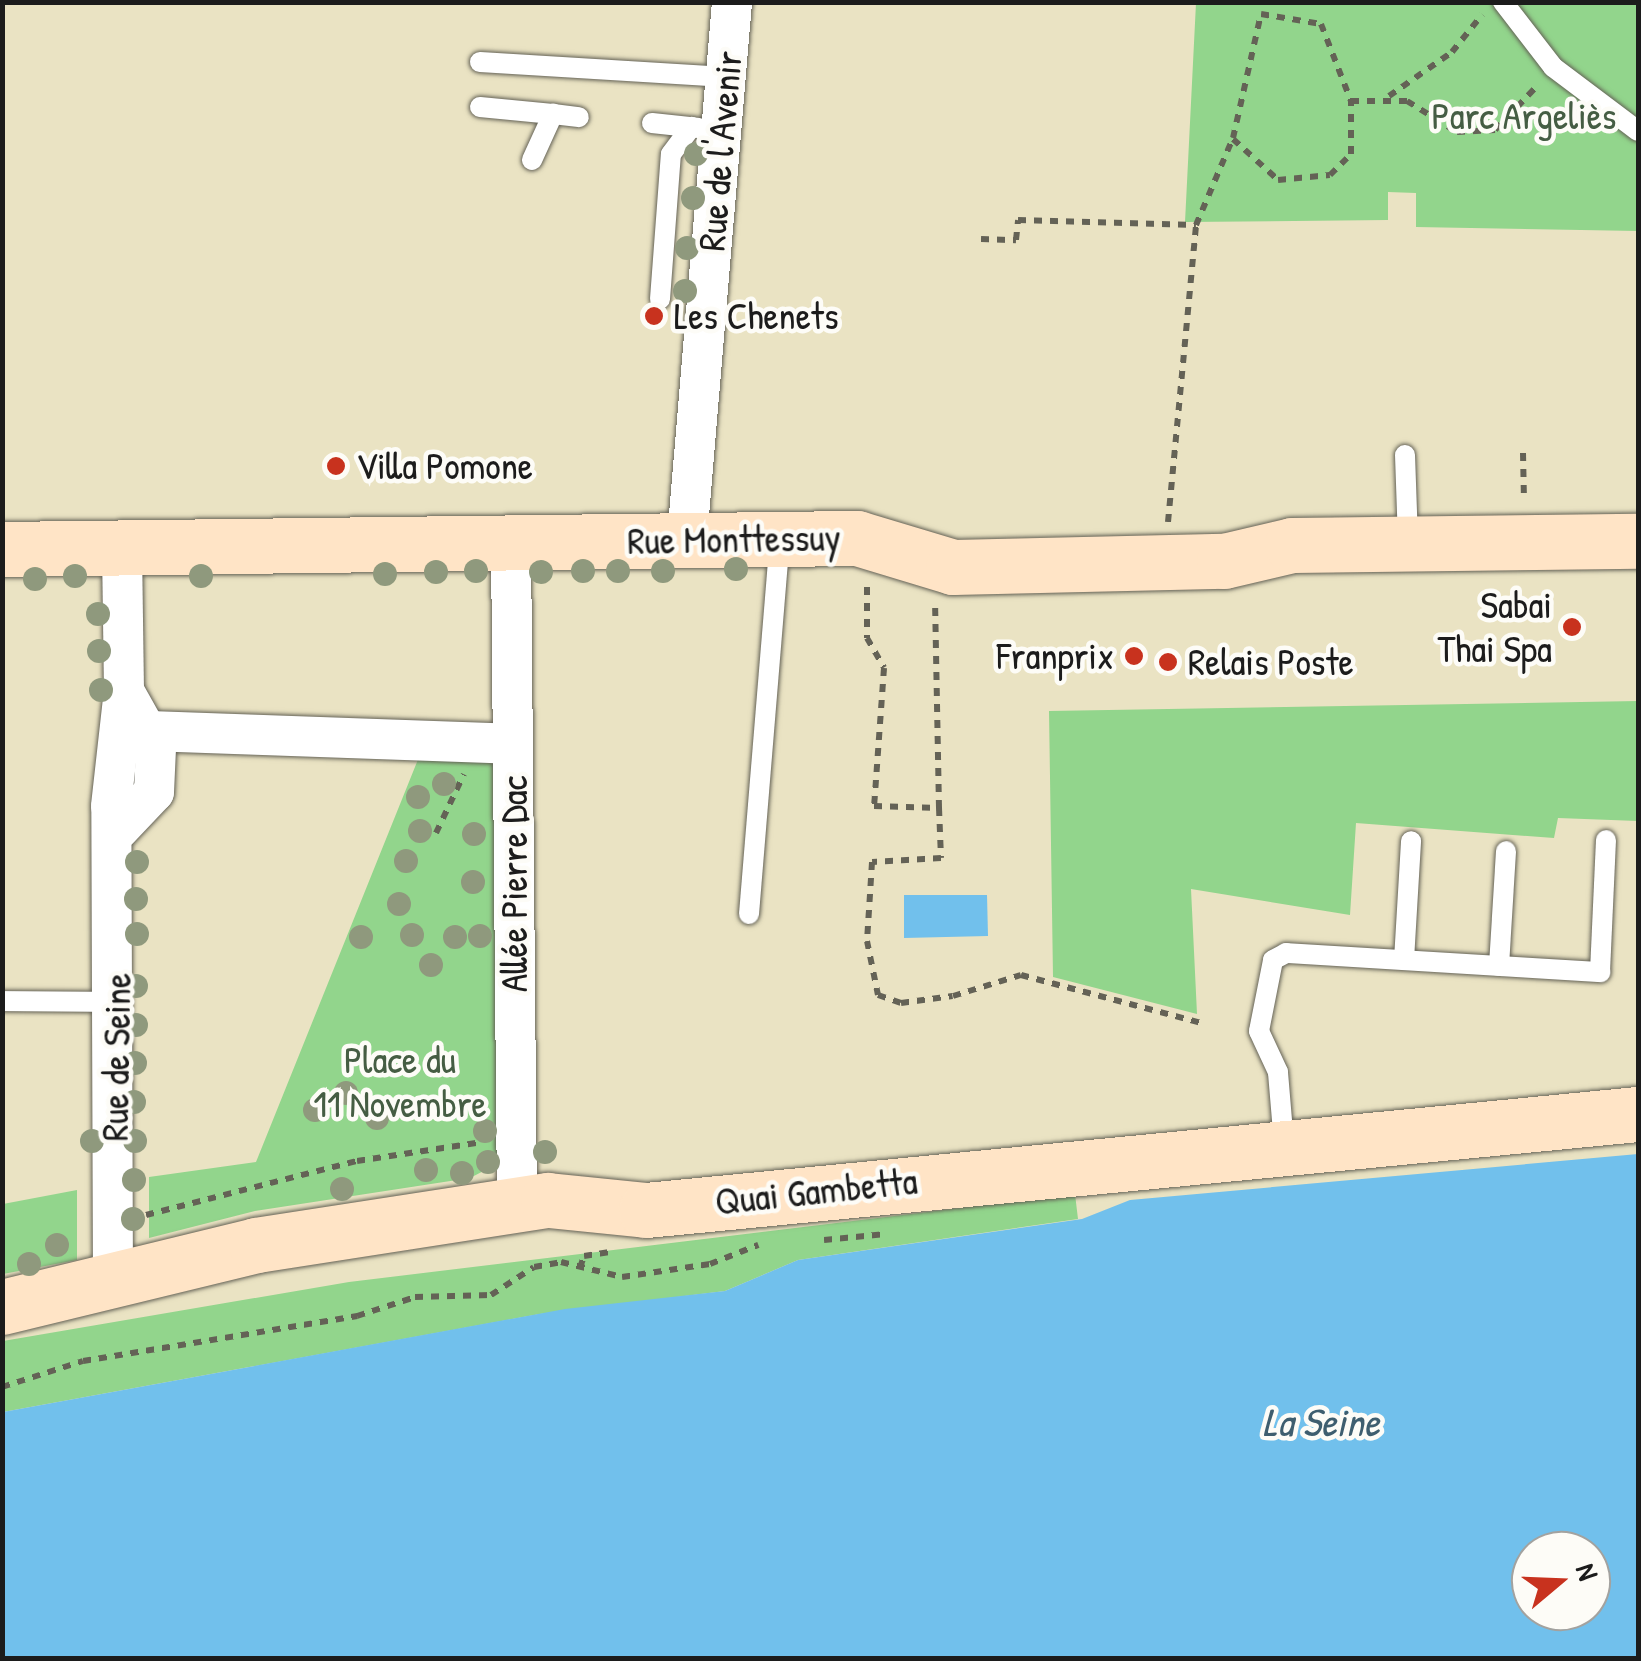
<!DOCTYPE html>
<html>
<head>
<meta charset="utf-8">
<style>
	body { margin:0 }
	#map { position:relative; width:1641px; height:1661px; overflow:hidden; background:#eae3c3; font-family:"Patrick Hand",sans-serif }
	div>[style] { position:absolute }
	.green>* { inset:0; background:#92d58c }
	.water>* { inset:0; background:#71c0ec }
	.path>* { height:6px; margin-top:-3px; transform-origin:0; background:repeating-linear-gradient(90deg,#646256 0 8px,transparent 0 16px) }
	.roads { filter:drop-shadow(0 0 2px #646256) drop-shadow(0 0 2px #646256) }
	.lane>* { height:20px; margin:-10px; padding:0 10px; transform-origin:10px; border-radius:10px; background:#fff }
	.street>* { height:40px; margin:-20px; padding:0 20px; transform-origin:20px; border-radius:20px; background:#fff }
	.secondary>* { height:55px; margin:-27.5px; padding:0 27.5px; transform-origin:27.5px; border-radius:27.5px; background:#ffe4c6 }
	.trees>* { width:24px; height:24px; margin:-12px; border-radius:50%; background:#8f997d }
	.dots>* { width:28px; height:28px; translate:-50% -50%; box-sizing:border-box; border:5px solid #fdfcf7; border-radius:50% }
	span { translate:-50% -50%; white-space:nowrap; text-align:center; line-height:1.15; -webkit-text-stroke:9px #fdfcf7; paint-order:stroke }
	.park-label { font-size:38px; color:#455d43 }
	.street-label { font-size:38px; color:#1c1c1c }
	.poi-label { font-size:38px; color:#1c1c1c }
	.left { translate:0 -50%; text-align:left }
	.right { translate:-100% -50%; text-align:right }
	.water-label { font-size:40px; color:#3e5e6f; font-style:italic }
	.frame { position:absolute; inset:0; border:5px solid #1c1c1c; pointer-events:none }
	.north { position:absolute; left:1511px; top:1531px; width:100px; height:100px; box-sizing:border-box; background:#fdfcf7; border:2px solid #a3a29f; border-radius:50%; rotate:71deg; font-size:28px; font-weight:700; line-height:40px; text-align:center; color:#1c1c1c }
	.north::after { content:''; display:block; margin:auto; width:35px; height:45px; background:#c8321e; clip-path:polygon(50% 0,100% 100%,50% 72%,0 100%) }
</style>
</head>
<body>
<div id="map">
	<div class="green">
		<div style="clip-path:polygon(1196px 3px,1638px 3px,1638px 231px,1416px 227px,1416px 193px,1388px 192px,1388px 220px,1185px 222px)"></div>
		<div style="clip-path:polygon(1638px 701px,1638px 821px,1558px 818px,1554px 838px,1356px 823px,1350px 915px,1191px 889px,1197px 1014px,1053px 977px,1049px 711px)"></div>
		<div style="clip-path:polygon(419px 757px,500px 759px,497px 1164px,470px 1178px,255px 1211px,149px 1238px,149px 1177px,256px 1162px)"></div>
		<div style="clip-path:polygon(77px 1190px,77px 1260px,3px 1274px,3px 1204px)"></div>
		<div style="clip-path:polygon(1075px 1194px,1078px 1219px,798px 1260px,725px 1291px,540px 1314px,3px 1412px,3px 1341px,349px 1282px)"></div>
	</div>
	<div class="water">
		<div style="clip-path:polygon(904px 895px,987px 895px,988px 936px,904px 938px)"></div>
		<div style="clip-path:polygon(evenodd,1638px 1154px,1638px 1658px,3px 1658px,3px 1412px,565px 1309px,725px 1291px,798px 1260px,1082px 1219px,1130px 1200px,1638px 1154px,1531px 1551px,1591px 1551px,1591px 1611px,1531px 1611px,1531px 1551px)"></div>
	</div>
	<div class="path">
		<div style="left:1389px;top:96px;width:77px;rotate:-34.9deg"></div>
		<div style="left:1452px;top:52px;width:48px;rotate:-51deg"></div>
		<div style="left:1233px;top:139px;width:61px;rotate:42.3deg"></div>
		<div style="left:1278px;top:180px;width:52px;rotate:-5.5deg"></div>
		<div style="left:1330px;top:175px;width:30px;rotate:-45deg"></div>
		<div style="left:1351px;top:154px;width:53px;rotate:-90deg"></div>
		<div style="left:981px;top:239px;width:35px;rotate:2deg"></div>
		<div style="left:1016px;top:240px;width:20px;rotate:-84deg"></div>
		<div style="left:1018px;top:220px;width:178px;rotate:1.6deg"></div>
		<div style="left:1523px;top:453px;width:46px;rotate:88.8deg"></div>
		<div style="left:1168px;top:522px;width:298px;rotate:-84.6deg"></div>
		<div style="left:1196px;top:225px;width:95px;rotate:-67deg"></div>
		<div style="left:1233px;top:138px;width:127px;rotate:-77.3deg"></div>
		<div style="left:1261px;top:14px;width:61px;rotate:9.5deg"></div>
		<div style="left:1321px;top:24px;width:83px;rotate:68.7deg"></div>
		<div style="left:1351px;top:101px;width:56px"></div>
		<div style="left:1407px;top:101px;width:59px;rotate:31.8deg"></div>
		<div style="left:1457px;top:132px;width:38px;rotate:-3deg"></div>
		<div style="left:1495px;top:130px;width:62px;rotate:-46.3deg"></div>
		<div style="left:867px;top:587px;width:51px;rotate:90deg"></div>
		<div style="left:867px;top:638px;width:34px;rotate:60deg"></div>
		<div style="left:884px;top:668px;width:138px;rotate:94.1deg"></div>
		<div style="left:874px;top:806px;width:65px;rotate:1.8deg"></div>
		<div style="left:939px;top:808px;width:204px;rotate:-91.1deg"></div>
		<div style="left:939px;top:808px;width:50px;rotate:87.7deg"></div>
		<div style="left:941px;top:858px;width:69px;rotate:176.7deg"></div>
		<div style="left:872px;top:862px;width:79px;rotate:93.6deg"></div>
		<div style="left:867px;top:941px;width:55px;rotate:78.5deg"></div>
		<div style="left:878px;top:995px;width:24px;rotate:19deg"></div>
		<div style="left:901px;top:1003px;width:52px;rotate:-7.7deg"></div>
		<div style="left:953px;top:996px;width:71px;rotate:-17.2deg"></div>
		<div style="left:1021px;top:975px;width:190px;rotate:14.9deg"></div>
		<div style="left:436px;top:833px;width:65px;rotate:-64.6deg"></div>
		<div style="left:146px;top:1215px;width:218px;rotate:-14.4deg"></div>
		<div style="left:357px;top:1161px;width:127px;rotate:-8.6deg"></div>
		<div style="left:824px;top:1240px;width:62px;rotate:-5.5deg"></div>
		<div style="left:580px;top:1268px;width:13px;rotate:-72deg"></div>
		<div style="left:584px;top:1256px;width:26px;rotate:-9deg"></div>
		<div style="left:2px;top:1387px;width:85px;rotate:-17.8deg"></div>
		<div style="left:83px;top:1361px;width:278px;rotate:-9.3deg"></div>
		<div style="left:357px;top:1316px;width:61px;rotate:-18.1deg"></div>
		<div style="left:415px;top:1297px;width:76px;rotate:-1.5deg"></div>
		<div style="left:491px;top:1295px;width:51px;rotate:-33.1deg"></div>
		<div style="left:534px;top:1267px;width:27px;rotate:-10deg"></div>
		<div style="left:561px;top:1262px;width:63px;rotate:13.8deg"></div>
		<div style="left:622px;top:1277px;width:89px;rotate:-8.4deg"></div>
		<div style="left:710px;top:1264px;width:52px;rotate:-21.6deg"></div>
	</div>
	<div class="roads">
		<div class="lane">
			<div style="left:1503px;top:2px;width:82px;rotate:52.4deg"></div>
			<div style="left:1553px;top:67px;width:106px;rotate:37deg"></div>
			<div style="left:480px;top:62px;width:246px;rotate:3.5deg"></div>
			<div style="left:480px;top:107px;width:73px;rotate:5.5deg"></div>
			<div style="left:652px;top:123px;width:47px;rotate:6.1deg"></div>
			<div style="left:532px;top:160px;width:51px;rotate:-65.5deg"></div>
			<div style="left:553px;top:114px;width:26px;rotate:7deg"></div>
			<div style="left:660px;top:299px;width:145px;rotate:-85.7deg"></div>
			<div style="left:671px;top:154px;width:34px;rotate:-53deg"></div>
			<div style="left:1405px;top:455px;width:86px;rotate:88deg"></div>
			<div style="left:749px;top:914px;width:375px;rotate:-85.3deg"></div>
			<div style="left:1404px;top:960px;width:119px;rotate:-86.6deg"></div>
			<div style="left:1499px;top:966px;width:115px;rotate:-86.5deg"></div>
			<div style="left:2px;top:1001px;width:114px;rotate:0.5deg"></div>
			<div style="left:1284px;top:1144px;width:72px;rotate:-94.8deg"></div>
			<div style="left:1278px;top:1072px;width:45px;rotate:-114.9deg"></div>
			<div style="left:1259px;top:1031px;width:72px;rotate:-78.8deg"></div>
			<div style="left:1273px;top:960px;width:15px;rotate:-28deg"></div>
			<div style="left:1286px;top:953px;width:315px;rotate:3.5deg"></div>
			<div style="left:1600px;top:972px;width:132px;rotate:-87.4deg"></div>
		</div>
		<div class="street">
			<div style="left:687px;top:539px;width:539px;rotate:-85.21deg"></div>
			<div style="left:511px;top:543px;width:662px;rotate:89.48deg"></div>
			<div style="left:122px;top:548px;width:143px;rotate:89.2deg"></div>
			<div style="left:148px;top:731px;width:365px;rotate:2deg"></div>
			<div style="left:113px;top:1285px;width:479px;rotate:-90.2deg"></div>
			<div style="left:111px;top:806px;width:116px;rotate:-83.6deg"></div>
			<div style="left:124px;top:691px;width:65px;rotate:60.7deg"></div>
			<div style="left:156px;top:748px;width:44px;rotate:92.6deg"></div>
			<div style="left:154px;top:792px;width:52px;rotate:133.5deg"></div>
		</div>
		<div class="secondary">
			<div style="left:2px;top:549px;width:855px;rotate:-0.74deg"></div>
			<div style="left:857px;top:538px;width:100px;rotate:16.8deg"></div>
			<div style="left:953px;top:567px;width:271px;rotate:-1.3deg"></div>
			<div style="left:1224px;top:561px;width:70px;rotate:-13.2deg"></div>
			<div style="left:1292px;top:545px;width:346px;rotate:-0.7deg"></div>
			<div style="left:2px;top:1307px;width:261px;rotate:-13.7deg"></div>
			<div style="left:256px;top:1245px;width:295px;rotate:-8.8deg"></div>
			<div style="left:548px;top:1200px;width:99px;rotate:5.8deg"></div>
			<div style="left:646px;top:1210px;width:997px;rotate:-5.53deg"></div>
		</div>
	</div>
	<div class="trees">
		<div style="left:696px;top:154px"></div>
		<div style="left:693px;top:198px"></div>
		<div style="left:687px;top:248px"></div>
		<div style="left:685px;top:291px"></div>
		<div style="left:736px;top:569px"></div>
		<div style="left:476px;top:571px"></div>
		<div style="left:583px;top:571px"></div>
		<div style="left:618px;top:571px"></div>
		<div style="left:663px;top:571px"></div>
		<div style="left:436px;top:572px"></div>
		<div style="left:541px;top:572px"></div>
		<div style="left:385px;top:574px"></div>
		<div style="left:75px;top:576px"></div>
		<div style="left:201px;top:576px"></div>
		<div style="left:35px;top:579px"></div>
		<div style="left:98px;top:614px"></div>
		<div style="left:99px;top:651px"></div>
		<div style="left:101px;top:690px"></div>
		<div style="left:444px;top:784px"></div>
		<div style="left:418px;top:797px"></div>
		<div style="left:420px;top:831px"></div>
		<div style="left:474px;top:834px"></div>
		<div style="left:406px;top:861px"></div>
		<div style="left:137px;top:862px"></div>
		<div style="left:473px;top:882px"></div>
		<div style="left:136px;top:899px"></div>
		<div style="left:399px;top:904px"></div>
		<div style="left:137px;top:934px"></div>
		<div style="left:412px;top:935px"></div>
		<div style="left:480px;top:936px"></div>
		<div style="left:361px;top:937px"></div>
		<div style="left:455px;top:937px"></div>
		<div style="left:431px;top:965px"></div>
		<div style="left:136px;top:986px"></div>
		<div style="left:136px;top:1025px"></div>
		<div style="left:135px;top:1063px"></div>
		<div style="left:346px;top:1093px"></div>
		<div style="left:134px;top:1102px"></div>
		<div style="left:315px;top:1110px"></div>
		<div style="left:377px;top:1118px"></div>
		<div style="left:485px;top:1131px"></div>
		<div style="left:92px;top:1141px"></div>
		<div style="left:135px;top:1141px"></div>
		<div style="left:545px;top:1152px"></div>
		<div style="left:488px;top:1162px"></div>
		<div style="left:426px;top:1170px"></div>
		<div style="left:462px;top:1173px"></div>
		<div style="left:134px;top:1180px"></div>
		<div style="left:342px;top:1189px"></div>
		<div style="left:133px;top:1219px"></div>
		<div style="left:57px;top:1245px"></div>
		<div style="left:29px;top:1264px"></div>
	</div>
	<div class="dots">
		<div style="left:654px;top:316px;background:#c8321e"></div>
		<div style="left:336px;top:466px;background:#c8321e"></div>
		<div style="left:1572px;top:627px;background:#c8321e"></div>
		<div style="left:1134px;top:656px;background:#c8321e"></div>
		<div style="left:1168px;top:662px;background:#c8321e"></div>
	</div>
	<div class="park-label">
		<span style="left:1524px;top:116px">Parc Argeliès</span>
		<span style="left:400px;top:1082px">Place du<br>11 Novembre</span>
	</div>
	<div class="street-label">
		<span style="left:720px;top:151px;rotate:-85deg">Rue de l'Avenir</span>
		<span style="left:734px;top:539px;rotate:-1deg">Rue Monttessuy</span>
		<span style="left:514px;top:884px;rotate:-90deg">Allée Pierre Dac</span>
		<span style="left:116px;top:1057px;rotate:-89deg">Rue de Seine</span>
		<span style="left:816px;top:1191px;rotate:-6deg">Quai Gambetta</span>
	</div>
	<div class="poi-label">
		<span class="left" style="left:674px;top:316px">Les Chenets</span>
		<span class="left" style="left:356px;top:466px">Villa Pomone</span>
		<span class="right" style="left:1552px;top:627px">Sabai<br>Thai Spa</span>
		<span class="right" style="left:1114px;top:656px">Franprix</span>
		<span class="left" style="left:1188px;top:662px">Relais Poste</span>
	</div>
	<div class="water-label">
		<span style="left:1321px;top:1421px">La Seine</span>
	</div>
	<div class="frame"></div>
	<div class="north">N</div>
</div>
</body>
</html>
